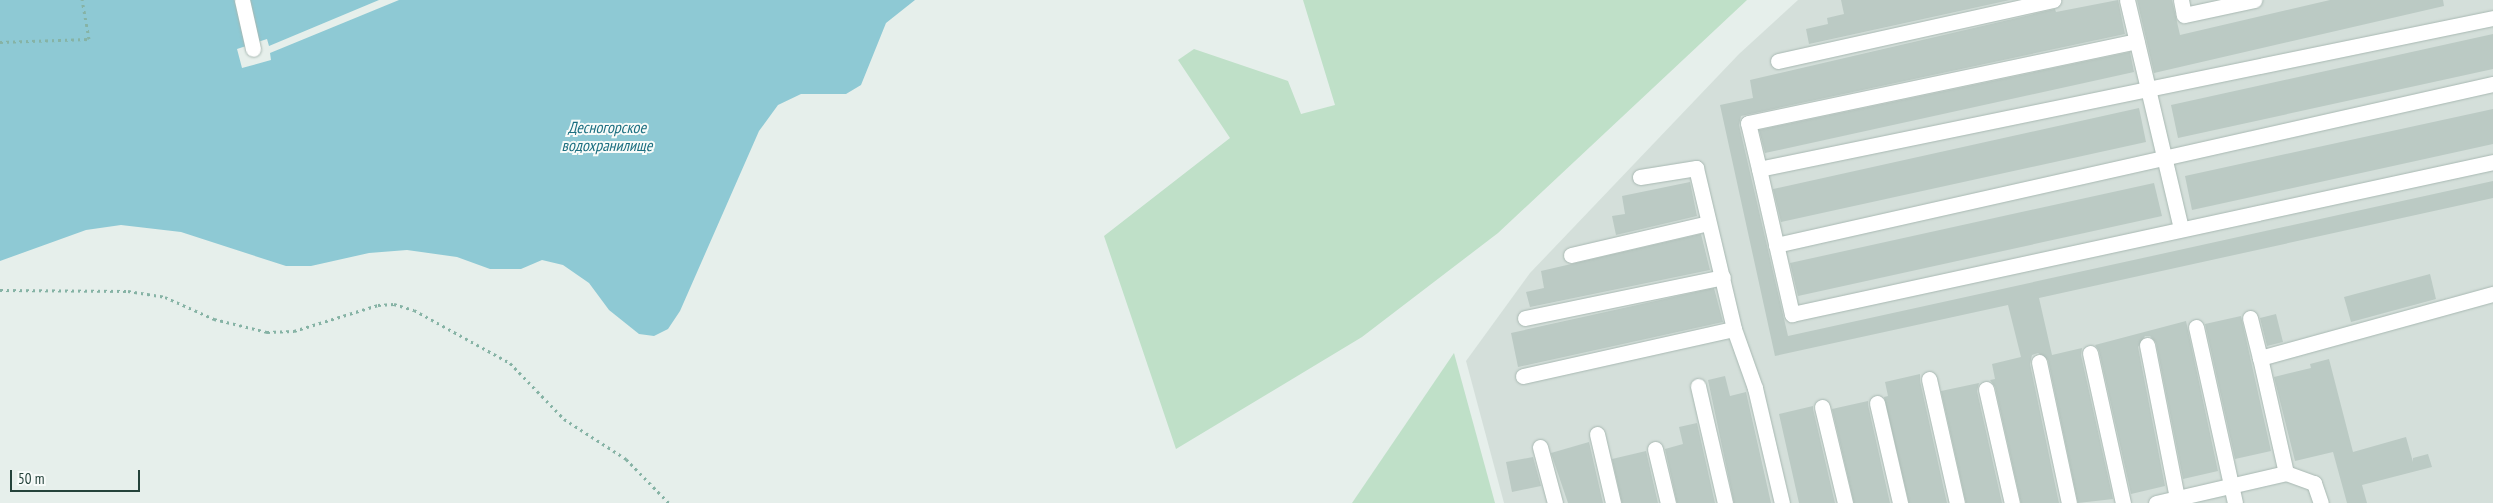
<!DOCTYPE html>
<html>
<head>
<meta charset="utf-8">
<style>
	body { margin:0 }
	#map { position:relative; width:2493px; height:503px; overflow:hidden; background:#e6efeb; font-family:"PT Sans Narrow",sans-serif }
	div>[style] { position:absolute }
	.built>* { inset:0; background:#d4dfda }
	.green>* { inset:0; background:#bfe0c8 }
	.water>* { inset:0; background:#8ec9d4 }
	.pier>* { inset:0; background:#e6efeb }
	.building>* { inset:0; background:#bbcac4 }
	.path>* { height:3px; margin-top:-1.5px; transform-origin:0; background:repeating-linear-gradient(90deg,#86b3a5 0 2.5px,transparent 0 6.5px) }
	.roads { filter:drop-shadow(0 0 1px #a8b8b2) drop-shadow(0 0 1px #a8b8b2) }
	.minor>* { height:15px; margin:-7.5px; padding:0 7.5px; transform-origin:7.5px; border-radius:7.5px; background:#fff }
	span { translate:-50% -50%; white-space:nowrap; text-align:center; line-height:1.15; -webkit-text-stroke:4px #f7fbf9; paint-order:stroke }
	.water-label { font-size:16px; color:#1c6f80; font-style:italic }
	.scale { position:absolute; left:10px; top:470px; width:130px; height:22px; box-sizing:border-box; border:2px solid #24423a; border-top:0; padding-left:6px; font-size:15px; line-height:18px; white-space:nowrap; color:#24423a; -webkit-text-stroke:4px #f7fbf9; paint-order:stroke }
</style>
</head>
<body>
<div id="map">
	<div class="built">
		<div style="clip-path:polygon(1798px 0,2493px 0,2493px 503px,1504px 503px,1466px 361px,1530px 273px,1739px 54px)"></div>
	</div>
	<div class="green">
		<div style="clip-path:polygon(1303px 0,1747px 0,1498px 233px,1362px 337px,1176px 449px,1104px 236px,1230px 138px,1178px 60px,1194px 49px,1288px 81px,1301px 114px,1335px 105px)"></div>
		<div style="clip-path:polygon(1454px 353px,1495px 503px,1352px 503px)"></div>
	</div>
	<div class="water">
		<div style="clip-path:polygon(0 0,915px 0,886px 23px,861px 85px,846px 94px,801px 94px,778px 105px,759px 131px,680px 311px,668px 329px,654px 336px,639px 334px,609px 310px,589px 283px,563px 265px,542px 260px,521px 269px,490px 269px,457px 257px,407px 250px,369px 253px,311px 266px,286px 266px,181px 232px,121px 225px,86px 230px,0 261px)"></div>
	</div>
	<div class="pier">
		<div style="clip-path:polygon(379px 0,399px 0,270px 53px,271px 60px,242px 68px,237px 49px,267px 39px,269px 46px)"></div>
	</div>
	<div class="building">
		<div style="clip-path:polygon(1841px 0,2010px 0,1809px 44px,1806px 29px,1828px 24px,1827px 18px,1844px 14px)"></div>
		<div style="clip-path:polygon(2118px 0,2125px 34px,1741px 116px,1739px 125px,1788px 336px,2493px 181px,2493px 198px,2039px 298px,2052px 355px,2082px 348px,2081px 355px,2113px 499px,2078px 503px,2048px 360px,2038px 353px,2032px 355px,2030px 364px,2059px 503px,2021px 503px,1995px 387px,1990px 380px,1995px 379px,1992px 364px,2021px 357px,2008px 305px,1775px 356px,1720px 105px,1753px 98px,1750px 80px,2055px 9px,2056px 12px)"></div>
		<div style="clip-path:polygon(2137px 0,2172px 0,2180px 35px,2330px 0,2443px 0,2444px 6px,2154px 73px)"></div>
		<div style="clip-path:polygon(2493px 34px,2493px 69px,2178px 138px,2171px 105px)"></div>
		<div style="clip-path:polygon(2130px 52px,2134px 72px,1765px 153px,1759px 130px)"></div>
		<div style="clip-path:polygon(2139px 108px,2146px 142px,1781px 222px,1773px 189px)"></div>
		<div style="clip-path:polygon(2493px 109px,2493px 144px,2192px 210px,2185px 176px)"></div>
		<div style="clip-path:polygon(1690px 182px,1697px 216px,1616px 235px,1612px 216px,1625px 214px,1622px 196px)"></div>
		<div style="clip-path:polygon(2154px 183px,2162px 216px,1798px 296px,1790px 263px)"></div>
		<div style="clip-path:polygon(1701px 234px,1710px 270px,1530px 307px,1526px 292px,1544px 288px,1541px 271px)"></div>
		<div style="clip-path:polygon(2430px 274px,2436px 299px,2351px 322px,2344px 297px)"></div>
		<div style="clip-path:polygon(1714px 288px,1723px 322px,1518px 367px,1511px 333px)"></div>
		<div style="clip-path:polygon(2276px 314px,2283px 342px,2267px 346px,2260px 318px)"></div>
		<div style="clip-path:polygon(2241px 316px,2271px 451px,2235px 459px,2205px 324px)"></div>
		<div style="clip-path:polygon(2186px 321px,2218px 471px,2183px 479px,2156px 343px,2150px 336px,2145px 336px,2138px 347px,2165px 486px,2131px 494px,2099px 351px,2095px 345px)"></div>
		<div style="clip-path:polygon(2329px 359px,2353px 452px,2406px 437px,2413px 462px,2413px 458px,2428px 454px,2432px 467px,2362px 485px,2367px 503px,2347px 503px,2333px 452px,2295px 461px,2274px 377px,2311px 368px,2310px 364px)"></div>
		<div style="clip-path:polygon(1920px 374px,1920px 381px,1947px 503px,1909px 503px,1884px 397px,1888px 396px,1885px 382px)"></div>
		<div style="clip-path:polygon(1725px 376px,1730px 396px,1746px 392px,1771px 503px,1734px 503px,1708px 380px)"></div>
		<div style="clip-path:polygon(1979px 383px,1977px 391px,2002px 503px,1966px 503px,1941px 391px)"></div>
		<div style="clip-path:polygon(1868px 401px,1868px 405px,1890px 503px,1854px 503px,1832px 409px)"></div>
		<div style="clip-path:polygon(1813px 406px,1813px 409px,1835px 503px,1799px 503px,1779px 414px)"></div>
		<div style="clip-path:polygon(1697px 423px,1715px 503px,1677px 503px,1665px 449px,1683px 444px,1679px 427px)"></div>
		<div style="clip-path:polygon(1589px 442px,1603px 503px,1568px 503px,1551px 453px)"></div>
		<div style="clip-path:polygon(1646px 451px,1658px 503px,1622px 503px,1612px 459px)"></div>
		<div style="clip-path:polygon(1533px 457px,1541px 486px,1512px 492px,1506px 462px)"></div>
	</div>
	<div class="path">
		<div style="left:0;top:42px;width:89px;rotate:-1.9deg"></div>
		<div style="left:89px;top:39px;width:40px;rotate:-100deg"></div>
		<div style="left:0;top:290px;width:128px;rotate:0.4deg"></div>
		<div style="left:128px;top:291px;width:37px;rotate:9deg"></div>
		<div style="left:165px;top:297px;width:54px;rotate:24.2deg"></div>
		<div style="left:214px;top:319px;width:55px;rotate:13.8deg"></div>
		<div style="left:267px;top:332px;width:27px;rotate:-2deg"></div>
		<div style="left:294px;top:331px;width:88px;rotate:-17.2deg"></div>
		<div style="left:378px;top:305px;width:16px;rotate:-4deg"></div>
		<div style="left:394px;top:304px;width:21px;rotate:17deg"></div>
		<div style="left:414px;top:310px;width:110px;rotate:28.9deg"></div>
		<div style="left:510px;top:363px;width:78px;rotate:46deg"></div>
		<div style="left:564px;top:419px;width:74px;rotate:32.8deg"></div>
		<div style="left:626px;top:459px;width:62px;rotate:45.7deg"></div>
	</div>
	<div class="roads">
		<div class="minor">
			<div style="left:242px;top:0;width:50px;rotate:77.3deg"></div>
			<div style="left:2127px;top:0;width:235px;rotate:76.7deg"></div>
			<div style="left:2181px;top:0;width:15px;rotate:79deg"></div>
			<div style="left:2184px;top:15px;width:72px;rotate:-12.1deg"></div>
			<div style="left:2493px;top:18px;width:749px;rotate:168.38deg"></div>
			<div style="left:1759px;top:169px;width:149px;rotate:77.2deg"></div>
			<div style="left:1792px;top:314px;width:717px;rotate:-12.23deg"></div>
			<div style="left:1778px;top:61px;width:282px;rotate:-12.5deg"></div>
			<div style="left:1759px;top:169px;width:47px;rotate:-103.4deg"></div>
			<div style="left:1748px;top:123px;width:397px;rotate:-11.9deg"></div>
			<div style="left:1640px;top:177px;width:57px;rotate:-9.1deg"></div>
			<div style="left:1696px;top:168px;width:165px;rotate:76.7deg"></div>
			<div style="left:1734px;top:329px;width:63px;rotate:70.4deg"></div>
			<div style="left:1755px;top:388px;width:118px;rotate:76.8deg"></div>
			<div style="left:1776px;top:245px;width:735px;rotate:-12.66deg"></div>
			<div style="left:1571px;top:255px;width:141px;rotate:-13.1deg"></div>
			<div style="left:1525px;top:318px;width:202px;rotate:-11.7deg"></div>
			<div style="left:2250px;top:318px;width:41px;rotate:76deg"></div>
			<div style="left:2196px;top:327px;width:180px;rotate:77.5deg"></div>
			<div style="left:2147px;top:345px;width:161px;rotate:78.9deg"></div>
			<div style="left:2090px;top:353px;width:154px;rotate:77.6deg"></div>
			<div style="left:2039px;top:362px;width:144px;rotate:78deg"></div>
			<div style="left:1523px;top:376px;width:216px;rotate:-12.6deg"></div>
			<div style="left:1929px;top:379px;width:127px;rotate:77.3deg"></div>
			<div style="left:1698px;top:386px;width:120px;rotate:77deg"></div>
			<div style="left:1986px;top:389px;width:117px;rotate:77.2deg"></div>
			<div style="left:1877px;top:403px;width:103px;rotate:77deg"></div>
			<div style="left:1822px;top:407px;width:99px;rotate:76.5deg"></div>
			<div style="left:1597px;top:434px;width:71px;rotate:76.9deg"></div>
			<div style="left:1540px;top:447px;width:58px;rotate:75deg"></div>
			<div style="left:1655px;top:449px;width:56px;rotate:76.5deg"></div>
			<div style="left:2286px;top:473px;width:118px;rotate:-102.7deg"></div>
			<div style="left:2260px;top:358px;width:242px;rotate:-15.4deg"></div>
			<div style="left:2156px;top:503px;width:133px;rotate:-13deg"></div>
			<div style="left:2286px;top:473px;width:30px;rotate:20deg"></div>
			<div style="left:2314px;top:483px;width:21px;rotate:71deg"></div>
		</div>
	</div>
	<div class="water-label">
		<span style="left:607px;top:136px">Десногорское<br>водохранилище</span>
	</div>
	<div class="scale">50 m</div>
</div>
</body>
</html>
